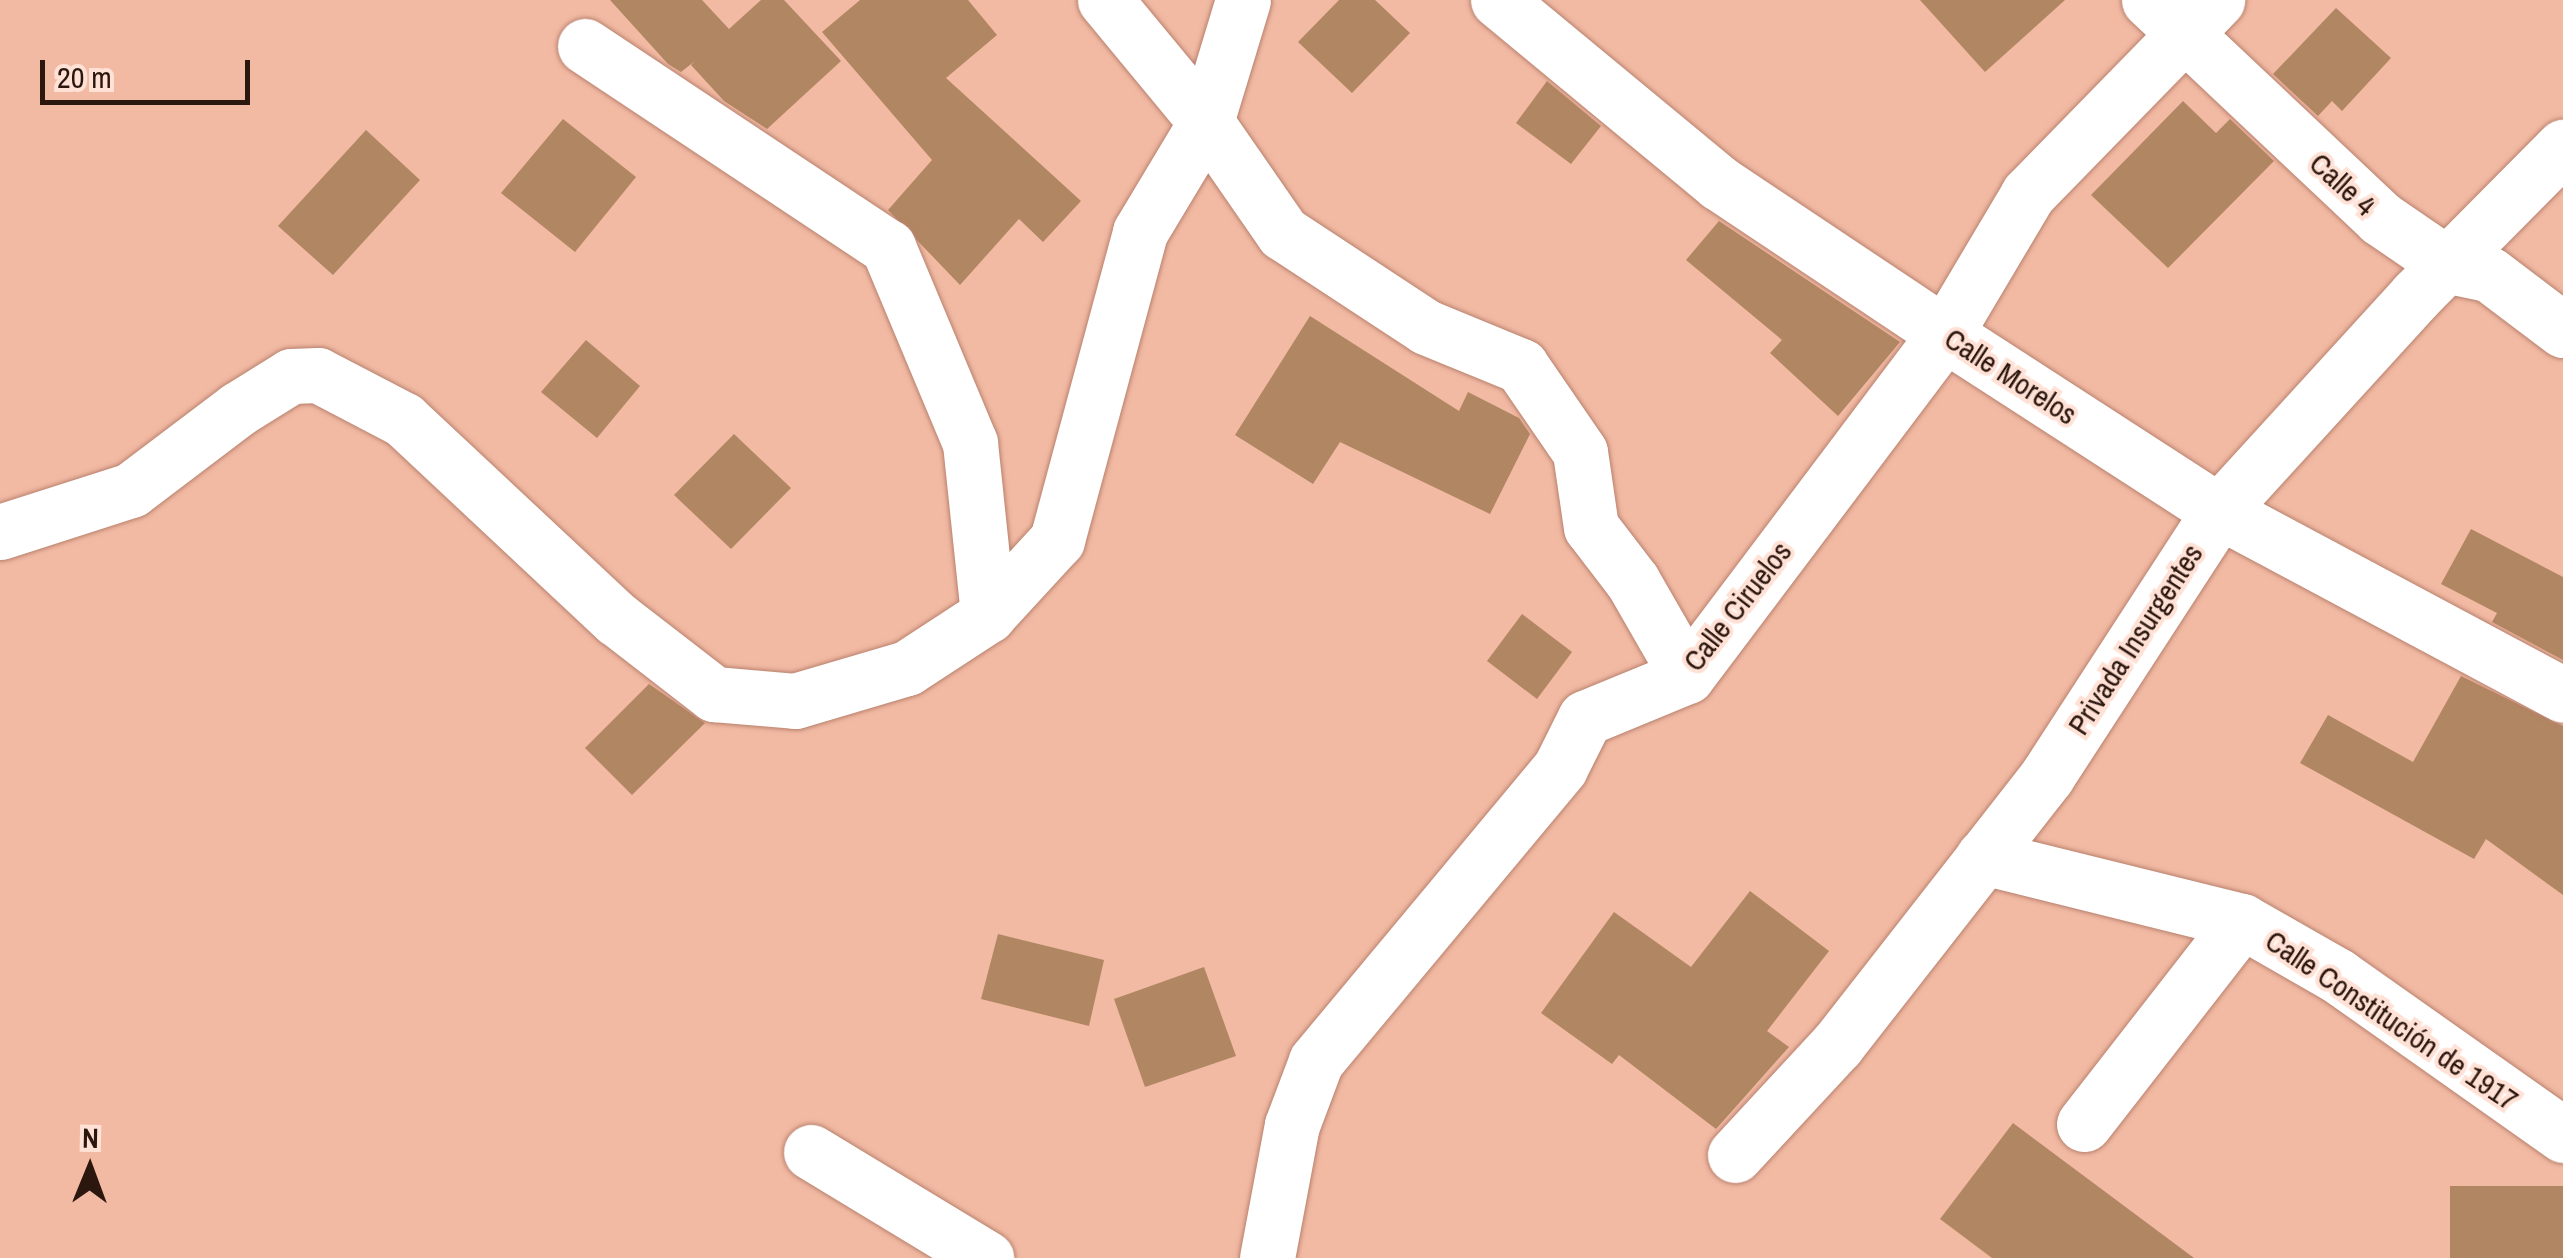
<!DOCTYPE html>
<html>
<head>
<meta charset="utf-8">
<style>
	body { margin:0 }
	#map { position:relative; width:2563px; height:1258px; overflow:hidden; background:#f2b9a3; font-family:"Archivo Narrow",sans-serif }
	div>[style] { position:absolute }
	.building>* { inset:0; background:#b18662 }
	.roads { filter:drop-shadow(0 0 2px #b8826e) drop-shadow(0 0 2px #b8826e) }
	.minor>* { height:55px; margin:-27.5px; padding:0 27.5px; transform-origin:27.5px; border-radius:27.5px; background:#fff }
	span { translate:-50% -50%; white-space:nowrap; text-align:center; line-height:1.15; -webkit-text-stroke:8px #ffe1d6; paint-order:stroke }
	.street-label { font-size:30px; color:#2c170f }
	.north { position:absolute; left:40px; top:1118px; width:100px; height:100px; -webkit-text-stroke:8px #ffe1d6; paint-order:stroke; rotate:1deg; font-size:28px; font-weight:700; line-height:40px; text-align:center; color:#2c170f }
	.north::after { content:''; display:block; margin:auto; width:35px; height:45px; background:#2c170f; clip-path:polygon(50% 0,100% 100%,50% 72%,0 100%) }
	.scale { position:absolute; left:40px; top:60px; width:210px; height:45px; box-sizing:border-box; border:5px solid #2c170f; border-top:0; padding-left:12px; font-size:30px; line-height:35px; white-space:nowrap; color:#2c170f; -webkit-text-stroke:8px #ffe1d6; paint-order:stroke }
</style>
</head>
<body>
<div id="map">
	<div class="building">
		<div style="clip-path:polygon(610px 0,702px 0,729px 29px,761px 0,784px 0,841px 61px,767px 129px,724px 101px,691px 65px,695px 61px,681px 72px,668px 64px)"></div>
		<div style="clip-path:polygon(860px 0,968px 0,997px 35px,946px 78px,1081px 201px,1043px 242px,1019px 219px,960px 285px,888px 210px,932px 160px,822px 32px)"></div>
		<div style="clip-path:polygon(1339px 0,1375px 0,1410px 33px,1352px 93px,1298px 42px)"></div>
		<div style="clip-path:polygon(1920px 0,2065px 0,1985px 72px)"></div>
		<div style="clip-path:polygon(2336px 8px,2391px 58px,2342px 111px,2332px 101px,2318px 116px,2273px 74px)"></div>
		<div style="clip-path:polygon(1547px 81px,1601px 126px,1571px 164px,1516px 123px)"></div>
		<div style="clip-path:polygon(2183px 101px,2216px 133px,2230px 119px,2274px 161px,2168px 268px,2091px 195px)"></div>
		<div style="clip-path:polygon(563px 119px,636px 177px,575px 252px,501px 193px)"></div>
		<div style="clip-path:polygon(366px 130px,420px 180px,333px 275px,278px 226px)"></div>
		<div style="clip-path:polygon(1719px 221px,1900px 342px,1838px 416px,1770px 353px,1782px 340px,1686px 260px)"></div>
		<div style="clip-path:polygon(1310px 316px,1459px 411px,1468px 392px,1519px 418px,1530px 434px,1490px 514px,1340px 442px,1313px 484px,1235px 435px)"></div>
		<div style="clip-path:polygon(586px 340px,640px 386px,597px 438px,541px 392px)"></div>
		<div style="clip-path:polygon(734px 434px,791px 488px,731px 549px,674px 495px)"></div>
		<div style="clip-path:polygon(2471px 529px,2563px 577px,2563px 660px,2492px 622px,2497px 613px,2441px 584px)"></div>
		<div style="clip-path:polygon(1522px 614px,1572px 652px,1537px 699px,1487px 661px)"></div>
		<div style="clip-path:polygon(2461px 676px,2563px 726px,2563px 895px,2486px 839px,2474px 859px,2300px 763px,2328px 715px,2413px 762px)"></div>
		<div style="clip-path:polygon(649px 684px,705px 723px,632px 795px,585px 748px)"></div>
		<div style="clip-path:polygon(1750px 891px,1829px 951px,1767px 1031px,1789px 1047px,1716px 1129px,1619px 1055px,1612px 1064px,1541px 1013px,1614px 912px,1691px 967px)"></div>
		<div style="clip-path:polygon(998px 934px,1104px 960px,1089px 1026px,981px 999px)"></div>
		<div style="clip-path:polygon(1204px 967px,1236px 1056px,1145px 1087px,1114px 999px)"></div>
		<div style="clip-path:polygon(2013px 1123px,2194px 1258px,1992px 1258px,1940px 1219px)"></div>
		<div style="clip-path:polygon(2450px 1186px,2563px 1186px,2563px 1258px,2450px 1258px)"></div>
	</div>
	<div class="roads">
		<div class="minor">
			<div style="left:1105px;top:0;width:158px;rotate:50.4deg"></div>
			<div style="left:1206px;top:122px;width:135px;rotate:55.3deg"></div>
			<div style="left:1283px;top:233px;width:171px;rotate:33.3deg"></div>
			<div style="left:1426px;top:327px;width:103px;rotate:22.3deg"></div>
			<div style="left:1521px;top:366px;width:104px;rotate:55.5deg"></div>
			<div style="left:1580px;top:452px;width:76px;rotate:81.7deg"></div>
			<div style="left:1591px;top:527px;width:69px;rotate:52.6deg"></div>
			<div style="left:1633px;top:582px;width:108px;rotate:60.1deg"></div>
			<div style="left:1498px;top:0;width:287px;rotate:39.6deg"></div>
			<div style="left:1719px;top:183px;width:272px;rotate:33.7deg"></div>
			<div style="left:1945px;top:334px;width:326px;rotate:32.9deg"></div>
			<div style="left:2219px;top:511px;width:390px;rotate:28.1deg"></div>
			<div style="left:2149px;top:0;width:318px;rotate:43.3deg"></div>
			<div style="left:2380px;top:218px;width:85px;rotate:34.4deg"></div>
			<div style="left:2450px;top:266px;width:40px;rotate:12deg"></div>
			<div style="left:2489px;top:274px;width:93px;rotate:37.1deg"></div>
			<div style="left:585px;top:46px;width:364px;rotate:33.6deg"></div>
			<div style="left:888px;top:247px;width:212px;rotate:67.3deg"></div>
			<div style="left:970px;top:443px;width:173px;rotate:84deg"></div>
			<div style="left:0;top:532px;width:138px;rotate:-17.8deg"></div>
			<div style="left:131px;top:490px;width:134px;rotate:-37.1deg"></div>
			<div style="left:238px;top:409px;width:62px;rotate:-31.9deg"></div>
			<div style="left:291px;top:376px;width:27px;rotate:-2deg"></div>
			<div style="left:318px;top:375px;width:97px;rotate:27.6deg"></div>
			<div style="left:404px;top:420px;width:291px;rotate:43.1deg"></div>
			<div style="left:617px;top:619px;width:123px;rotate:37.7deg"></div>
			<div style="left:714px;top:694px;width:81px;rotate:4.9deg"></div>
			<div style="left:795px;top:701px;width:117px;rotate:-16.4deg"></div>
			<div style="left:907px;top:668px;width:97px;rotate:-33.2deg"></div>
			<div style="left:988px;top:615px;width:102px;rotate:-47.4deg"></div>
			<div style="left:1057px;top:540px;width:319px;rotate:-74.9deg"></div>
			<div style="left:1140px;top:232px;width:128px;rotate:-59deg"></div>
			<div style="left:1206px;top:122px;width:127px;rotate:-73.1deg"></div>
			<div style="left:1983px;top:857px;width:267px;rotate:13.9deg"></div>
			<div style="left:2242px;top:921px;width:111px;rotate:29.8deg"></div>
			<div style="left:2338px;top:976px;width:276px;rotate:35.2deg"></div>
			<div style="left:2084px;top:1124px;width:257px;rotate:-52.1deg"></div>
			<div style="left:811px;top:1152px;width:205px;rotate:31.2deg"></div>
			<div style="left:1735px;top:1155px;width:150px;rotate:-47.2deg"></div>
			<div style="left:1837px;top:1045px;width:341px;rotate:-52deg"></div>
			<div style="left:2047px;top:776px;width:316px;rotate:-57deg"></div>
			<div style="left:2219px;top:511px;width:292px;rotate:-47.6deg"></div>
			<div style="left:2416px;top:295px;width:209px;rotate:-45.2deg"></div>
			<div style="left:1267px;top:1258px;width:135px;rotate:-79.4deg"></div>
			<div style="left:1292px;top:1125px;width:68px;rotate:-69.4deg"></div>
			<div style="left:1316px;top:1061px;width:381px;rotate:-50.2deg"></div>
			<div style="left:1560px;top:768px;width:56px;rotate:-63.4deg"></div>
			<div style="left:1585px;top:718px;width:110px;rotate:-22.4deg"></div>
			<div style="left:1687px;top:676px;width:428px;rotate:-53deg"></div>
			<div style="left:1945px;top:334px;width:163px;rotate:-59.3deg"></div>
			<div style="left:2028px;top:194px;width:271px;rotate:-45.7deg"></div>
		</div>
	</div>
	<div class="street-label">
		<span style="left:2343px;top:184px;rotate:42deg">Calle 4</span>
		<span style="left:2011px;top:376px;rotate:33deg">Calle Morelos</span>
		<span style="left:1737px;top:606px;rotate:-52deg">Calle Ciruelos</span>
		<span style="left:2135px;top:639px;rotate:-57deg">Privada Insurgentes</span>
		<span style="left:2392px;top:1020px;rotate:34deg">Calle Constitución de 1917</span>
	</div>
	<div class="north">N</div>
	<div class="scale">20 m</div>
</div>
</body>
</html>
